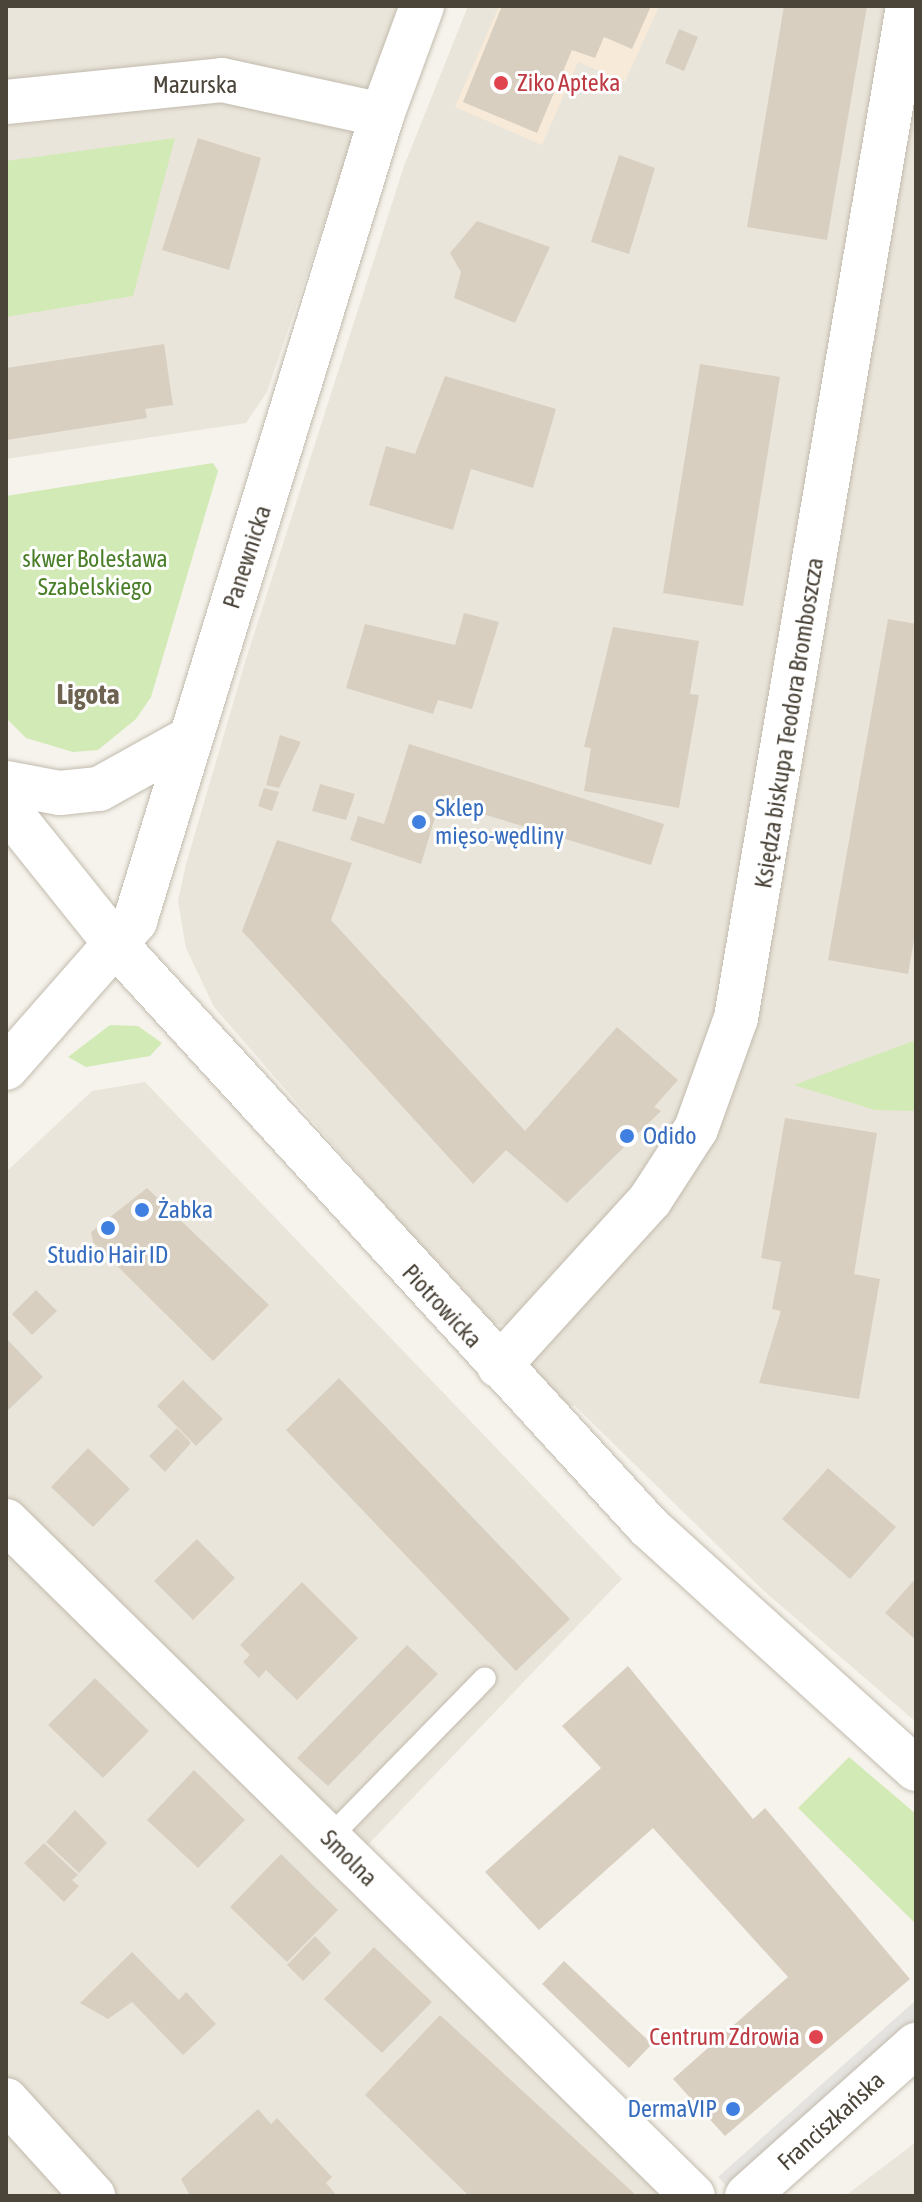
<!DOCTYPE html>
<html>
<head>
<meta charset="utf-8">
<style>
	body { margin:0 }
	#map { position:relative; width:922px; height:2202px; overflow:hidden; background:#f6f3ec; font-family:"Asap Condensed",sans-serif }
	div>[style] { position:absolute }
	.residential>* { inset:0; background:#eae5da }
	.commercial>* { inset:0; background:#f7ead8 }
	.green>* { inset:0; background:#d2eab5 }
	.parking>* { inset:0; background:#e5e3e0 }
	.building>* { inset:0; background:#d8cfc1 }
	.roads { filter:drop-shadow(0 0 2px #c2bbae) drop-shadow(0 0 2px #c2bbae) }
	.service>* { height:22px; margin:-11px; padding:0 11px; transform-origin:11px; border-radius:11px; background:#fff }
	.minor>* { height:44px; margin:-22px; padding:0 22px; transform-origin:22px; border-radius:22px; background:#fff }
	.tertiary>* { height:44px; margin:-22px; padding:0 22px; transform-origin:22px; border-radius:22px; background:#fff }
	.dots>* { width:22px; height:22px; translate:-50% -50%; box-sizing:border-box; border:4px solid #fff; border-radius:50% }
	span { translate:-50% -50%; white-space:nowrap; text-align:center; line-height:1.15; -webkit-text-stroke:6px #fff; paint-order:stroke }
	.health-label { font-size:24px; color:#be3a42 }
	.left { translate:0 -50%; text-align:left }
	.right { translate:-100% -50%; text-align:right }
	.street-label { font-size:24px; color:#4b4439 }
	.park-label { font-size:24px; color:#4a7f2a }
	.shop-label { font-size:24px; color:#366cbe }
	.quarter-label { font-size:28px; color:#6e6250; font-weight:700 }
	.frame { position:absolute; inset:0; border:8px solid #4b4439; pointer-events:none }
</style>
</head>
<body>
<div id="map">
	<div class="residential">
		<div style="clip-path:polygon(6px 6px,398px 6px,267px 392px,246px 423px,6px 459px)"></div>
		<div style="clip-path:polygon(468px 6px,916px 6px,916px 1722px,764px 1591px,575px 1406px,558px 1405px,539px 1388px,513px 1324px,490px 1325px,411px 1235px,214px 1007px,186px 948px,178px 901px,186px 864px,246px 659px,404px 166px)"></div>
		<div style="clip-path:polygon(145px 1082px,622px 1579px,361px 1852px,717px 2196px,6px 2196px,6px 1172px,92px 1091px)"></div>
		<div style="clip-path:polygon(916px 2142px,916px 2196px,845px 2196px)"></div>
	</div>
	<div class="commercial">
		<div style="clip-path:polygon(499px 6px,659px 6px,625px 82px,578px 62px,542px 145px,455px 107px)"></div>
	</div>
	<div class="green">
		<div style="clip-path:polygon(175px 138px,133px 296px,6px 317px,6px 161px)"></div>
		<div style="clip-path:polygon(213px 463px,218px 471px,151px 697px,136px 719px,98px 750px,73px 752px,26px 738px,6px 718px,6px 496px)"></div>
		<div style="clip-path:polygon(110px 1025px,138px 1026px,162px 1043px,150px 1056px,86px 1067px,68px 1057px)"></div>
		<div style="clip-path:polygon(916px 1040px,916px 1111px,875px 1110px,794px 1085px)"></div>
		<div style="clip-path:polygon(849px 1757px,916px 1814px,916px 1924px,798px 1808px)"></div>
	</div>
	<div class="parking">
		<div style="clip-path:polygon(916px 2000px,916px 2019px,727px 2187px,718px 2177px)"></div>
	</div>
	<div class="building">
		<div style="clip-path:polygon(502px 6px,651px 6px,632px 49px,604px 37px,595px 58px,572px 50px,537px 133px,463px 102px)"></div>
		<div style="clip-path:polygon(784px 6px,867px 6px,827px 240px,747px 227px)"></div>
		<div style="clip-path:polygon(679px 29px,698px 37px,684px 71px,665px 63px)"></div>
		<div style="clip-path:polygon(198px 138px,261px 158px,229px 270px,162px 250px)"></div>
		<div style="clip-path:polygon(619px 155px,655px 168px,629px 254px,591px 242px)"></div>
		<div style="clip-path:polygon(477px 221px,550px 247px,515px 323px,454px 298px,461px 272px,450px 253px)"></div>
		<div style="clip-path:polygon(164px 344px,173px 405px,145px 409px,147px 418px,6px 440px,6px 368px)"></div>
		<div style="clip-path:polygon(700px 364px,780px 377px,743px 606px,663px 593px)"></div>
		<div style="clip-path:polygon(445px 376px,556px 409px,533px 488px,471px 469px,453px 530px,369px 505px,386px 446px,415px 454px)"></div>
		<div style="clip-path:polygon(464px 613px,499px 622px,472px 709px,438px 700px,433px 714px,346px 688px,365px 624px,455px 645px)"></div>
		<div style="clip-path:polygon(888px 619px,916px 624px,916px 929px,908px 974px,828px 960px)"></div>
		<div style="clip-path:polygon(613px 627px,699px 641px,690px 694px,699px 695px,679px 808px,584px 791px,591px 748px,584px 747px)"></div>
		<div style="clip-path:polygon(280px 735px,301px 742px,279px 788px,266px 785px)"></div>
		<div style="clip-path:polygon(409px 744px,664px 824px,651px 865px,440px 801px,421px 864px,350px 840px,358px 816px,384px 824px)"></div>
		<div style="clip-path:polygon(320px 784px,355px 794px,346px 820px,312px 811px)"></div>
		<div style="clip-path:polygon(264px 788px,279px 792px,272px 811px,258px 806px)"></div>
		<div style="clip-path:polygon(277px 840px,352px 863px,331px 920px,525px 1131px,617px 1027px,678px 1080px,654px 1107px,661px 1111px,567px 1203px,506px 1150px,473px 1184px,242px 931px)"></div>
		<div style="clip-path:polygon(785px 1118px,877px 1133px,854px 1274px,880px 1279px,859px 1399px,759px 1383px,781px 1311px,772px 1309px,781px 1262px,761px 1258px)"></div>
		<div style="clip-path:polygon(147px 1188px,269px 1305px,213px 1361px,93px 1242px,91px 1232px)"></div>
		<div style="clip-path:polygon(36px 1290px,57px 1311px,32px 1335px,12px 1314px)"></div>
		<div style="clip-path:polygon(6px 1338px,43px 1377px,6px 1412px)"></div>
		<div style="clip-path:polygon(339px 1378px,570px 1619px,516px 1671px,286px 1430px)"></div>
		<div style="clip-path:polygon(183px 1380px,223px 1419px,196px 1446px,157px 1406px)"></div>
		<div style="clip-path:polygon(177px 1428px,191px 1443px,165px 1472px,149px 1456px)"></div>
		<div style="clip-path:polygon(88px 1448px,130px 1489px,93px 1527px,51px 1487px)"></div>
		<div style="clip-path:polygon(828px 1468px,896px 1527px,850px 1579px,782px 1519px)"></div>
		<div style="clip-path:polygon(197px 1539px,235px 1578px,193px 1620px,154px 1581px)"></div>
		<div style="clip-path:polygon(916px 1578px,916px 1640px,885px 1613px)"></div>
		<div style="clip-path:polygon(302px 1582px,358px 1638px,297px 1700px,266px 1670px,259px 1678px,243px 1662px,250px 1655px,240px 1645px)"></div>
		<div style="clip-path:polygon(407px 1645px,438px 1674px,328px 1786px,297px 1758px)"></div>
		<div style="clip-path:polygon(628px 1666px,753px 1819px,765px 1808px,910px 1979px,725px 2136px,673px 2079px,788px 1977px,653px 1828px,539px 1930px,485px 1872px,601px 1768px,562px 1726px)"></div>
		<div style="clip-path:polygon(95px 1678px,149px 1731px,103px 1778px,48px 1725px)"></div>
		<div style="clip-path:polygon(194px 1770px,245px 1820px,198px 1868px,147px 1820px)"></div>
		<div style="clip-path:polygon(75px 1810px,107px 1843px,79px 1873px,46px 1842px)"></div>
		<div style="clip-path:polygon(44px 1843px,78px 1875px,72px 1880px,79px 1886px,64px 1902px,24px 1863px)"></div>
		<div style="clip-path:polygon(281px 1854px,338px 1910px,287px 1962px,230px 1907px)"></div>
		<div style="clip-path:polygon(315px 1936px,331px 1953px,303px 1981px,287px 1965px)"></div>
		<div style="clip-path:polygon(374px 1947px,432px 2002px,382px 2053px,324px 1999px)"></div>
		<div style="clip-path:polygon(132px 1952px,179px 2000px,186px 1992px,216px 2024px,183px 2055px,132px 2002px,108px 2019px,80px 2003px)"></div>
		<div style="clip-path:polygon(564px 1961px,652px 2044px,629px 2068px,542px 1984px)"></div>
		<div style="clip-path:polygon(440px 2015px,637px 2196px,469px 2196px,365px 2095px)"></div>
		<div style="clip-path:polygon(258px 2109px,271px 2124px,277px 2118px,332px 2177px,326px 2183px,337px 2196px,190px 2196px,181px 2179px)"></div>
	</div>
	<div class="roads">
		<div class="service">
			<div style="left:329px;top:1838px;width:223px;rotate:-45.7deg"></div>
		</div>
		<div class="minor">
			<div style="left:6px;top:102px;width:217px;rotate:-5.8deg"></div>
			<div style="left:222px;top:80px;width:164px;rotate:12.3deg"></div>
			<div style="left:499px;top:1366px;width:224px;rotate:-47.7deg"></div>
			<div style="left:650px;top:1200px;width:85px;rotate:-57.1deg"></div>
			<div style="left:696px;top:1129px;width:118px;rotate:-70.2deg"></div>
			<div style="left:736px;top:1018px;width:1027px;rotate:-80.35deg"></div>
			<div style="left:6px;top:1521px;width:963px;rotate:44.5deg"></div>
			<div style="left:6px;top:2100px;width:130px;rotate:47.8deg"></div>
			<div style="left:747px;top:2196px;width:227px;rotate:-41.8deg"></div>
		</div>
		<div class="tertiary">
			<div style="left:6px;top:783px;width:55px;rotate:10.5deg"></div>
			<div style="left:60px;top:793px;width:39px;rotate:-6deg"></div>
			<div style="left:99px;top:789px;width:103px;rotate:-29.1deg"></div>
			<div style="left:6px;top:807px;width:181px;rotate:51.3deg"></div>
			<div style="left:119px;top:948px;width:784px;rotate:47.53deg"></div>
			<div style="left:648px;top:1526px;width:362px;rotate:42.2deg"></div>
			<div style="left:6px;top:1068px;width:196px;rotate:-48.7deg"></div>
			<div style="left:135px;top:921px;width:843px;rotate:-72.96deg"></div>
			<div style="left:382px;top:115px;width:116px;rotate:-69.8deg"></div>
		</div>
	</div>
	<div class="dots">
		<div style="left:501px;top:83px;background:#e0444e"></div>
		<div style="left:419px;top:822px;background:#3f7fe0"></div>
		<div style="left:627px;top:1136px;background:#3f7fe0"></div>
		<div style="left:142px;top:1210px;background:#3f7fe0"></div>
		<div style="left:108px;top:1228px;background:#3f7fe0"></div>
		<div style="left:816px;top:2037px;background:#e0444e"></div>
		<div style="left:733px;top:2109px;background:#3f7fe0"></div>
	</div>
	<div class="health-label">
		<span class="left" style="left:517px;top:83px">Ziko Apteka</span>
		<span class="right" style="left:800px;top:2037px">Centrum Zdrowia</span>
	</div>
	<div class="street-label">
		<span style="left:195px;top:85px">Mazurska</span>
		<span style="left:247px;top:557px;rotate:-72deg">Panewnicka</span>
		<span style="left:789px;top:723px;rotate:-81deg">Księdza biskupa Teodora Bromboszcza</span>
		<span style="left:442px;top:1306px;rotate:47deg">Piotrowicka</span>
		<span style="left:349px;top:1858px;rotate:45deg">Smolna</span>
		<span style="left:831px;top:2121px;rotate:-42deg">Franciszkańska</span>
	</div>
	<div class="park-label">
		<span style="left:95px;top:573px">skwer Bolesława<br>Szabelskiego</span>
	</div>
	<div class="shop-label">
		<span class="left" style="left:435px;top:822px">Sklep<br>mięso-wędliny</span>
		<span class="left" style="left:643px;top:1136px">Odido</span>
		<span class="left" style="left:158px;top:1210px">Żabka</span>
		<span style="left:108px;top:1255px">Studio Hair ID</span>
		<span class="right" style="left:717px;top:2109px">DermaVIP</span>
	</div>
	<div class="quarter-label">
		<span style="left:88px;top:694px">Ligota</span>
	</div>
	<div class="frame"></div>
</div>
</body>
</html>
